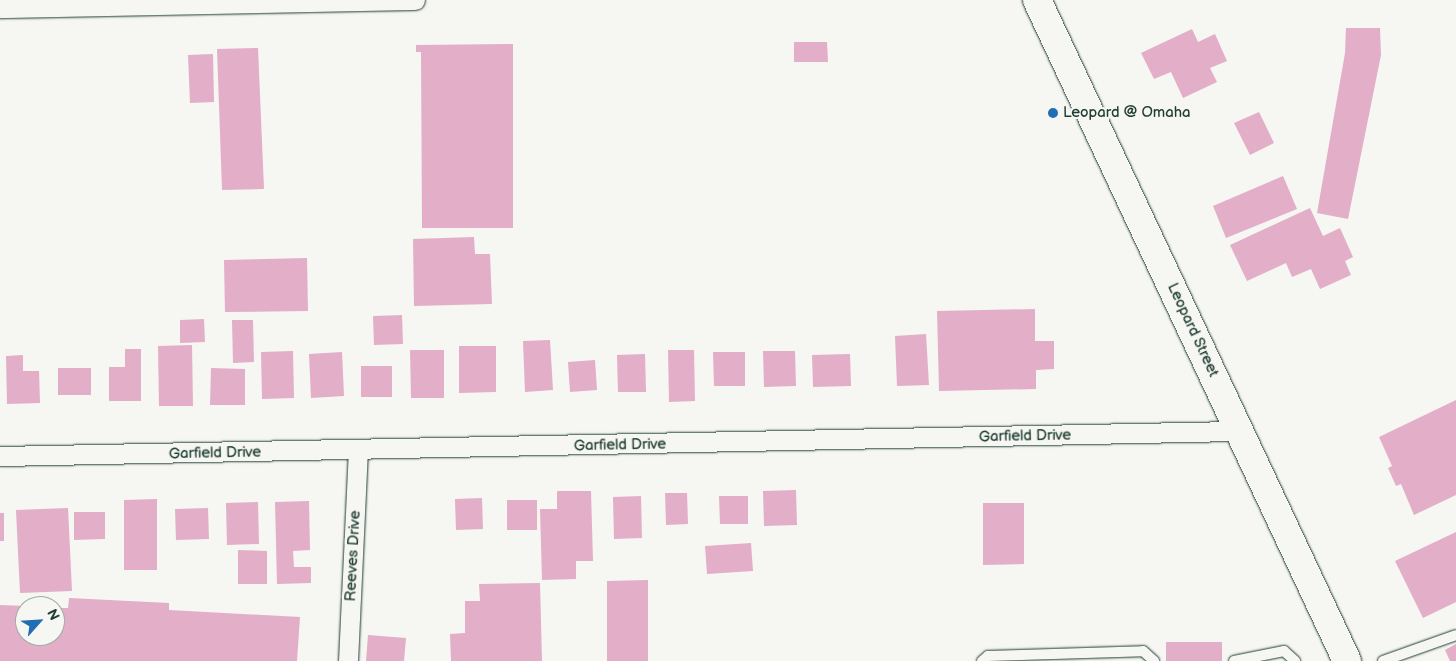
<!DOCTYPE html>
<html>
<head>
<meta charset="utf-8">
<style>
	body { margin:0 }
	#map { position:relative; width:1456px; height:661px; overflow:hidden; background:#f6f6f2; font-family:"Balsamiq Sans",sans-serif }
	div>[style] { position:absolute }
	.building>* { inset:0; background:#e3aec7 }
	.roads { filter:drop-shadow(0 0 1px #1f3d34) drop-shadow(0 0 1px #1f3d34) }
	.lane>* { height:10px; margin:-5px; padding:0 5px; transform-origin:5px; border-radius:5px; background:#f6f6f2 }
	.street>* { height:19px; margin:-9.5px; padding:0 9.5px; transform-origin:9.5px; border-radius:9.5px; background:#f6f6f2 }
	.secondary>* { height:28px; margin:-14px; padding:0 14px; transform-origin:14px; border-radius:14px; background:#f6f6f2 }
	.dots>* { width:14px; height:14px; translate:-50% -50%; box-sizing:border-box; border:2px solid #f6f6f2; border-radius:50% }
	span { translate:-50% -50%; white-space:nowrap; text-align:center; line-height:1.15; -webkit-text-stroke:4.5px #f6f6f2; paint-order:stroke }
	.poi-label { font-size:15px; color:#1f3d34 }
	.left { translate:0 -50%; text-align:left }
	.street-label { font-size:15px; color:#1f3d34 }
	.north { position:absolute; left:15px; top:596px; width:50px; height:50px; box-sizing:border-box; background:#f6f6f2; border:1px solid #a0aca6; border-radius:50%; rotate:64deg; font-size:14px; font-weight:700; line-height:20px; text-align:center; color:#1f3d34 }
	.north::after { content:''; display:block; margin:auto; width:18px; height:22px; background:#1f6fb2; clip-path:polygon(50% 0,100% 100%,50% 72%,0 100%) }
</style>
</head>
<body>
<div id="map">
	<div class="building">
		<div style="clip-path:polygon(1346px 28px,1380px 28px,1381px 55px,1348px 219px,1317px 213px,1345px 53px)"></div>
		<div style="clip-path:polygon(1192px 29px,1198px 42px,1215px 34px,1227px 61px,1210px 68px,1217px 82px,1183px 98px,1171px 72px,1154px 79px,1141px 53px)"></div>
		<div style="clip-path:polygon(794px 42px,827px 42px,828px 62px,794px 62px)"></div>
		<div style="clip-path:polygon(513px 44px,513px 228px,422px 228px,421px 52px,416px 52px,416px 45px)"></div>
		<div style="clip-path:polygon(258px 48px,264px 189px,222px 190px,217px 49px)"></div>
		<div style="clip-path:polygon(213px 54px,214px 102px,190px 103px,188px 55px)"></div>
		<div style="clip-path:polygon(1259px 112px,1274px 143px,1250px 155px,1234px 123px)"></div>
		<div style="clip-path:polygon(1283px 176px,1297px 209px,1226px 238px,1213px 206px)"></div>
		<div style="clip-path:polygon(1310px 208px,1323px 236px,1340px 228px,1353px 257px,1345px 261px,1351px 275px,1320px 289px,1311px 269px,1292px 277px,1286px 263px,1247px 281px,1230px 245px)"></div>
		<div style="clip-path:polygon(474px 237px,475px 254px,490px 254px,492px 304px,414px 306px,413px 239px)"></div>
		<div style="clip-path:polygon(307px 258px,308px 311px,225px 312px,224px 260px)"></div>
		<div style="clip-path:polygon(1035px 309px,1035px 341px,1054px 341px,1054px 369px,1036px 370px,1036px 389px,939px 391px,937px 311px)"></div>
		<div style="clip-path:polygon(402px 315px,403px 344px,374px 345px,373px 316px)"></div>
		<div style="clip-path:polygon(204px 319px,205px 342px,180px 343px,180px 320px)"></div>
		<div style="clip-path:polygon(232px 320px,253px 320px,254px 362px,233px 363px)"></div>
		<div style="clip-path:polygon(926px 334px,929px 385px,897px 386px,895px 336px)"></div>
		<div style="clip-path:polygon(550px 340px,553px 390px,525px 392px,523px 341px)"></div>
		<div style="clip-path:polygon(192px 345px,193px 406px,159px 406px,158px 346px)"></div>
		<div style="clip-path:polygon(459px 346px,496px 346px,496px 392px,459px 393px)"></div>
		<div style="clip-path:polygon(125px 349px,141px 349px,141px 401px,109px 401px,109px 367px,125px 367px)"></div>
		<div style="clip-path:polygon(410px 350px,444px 350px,444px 398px,411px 398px)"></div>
		<div style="clip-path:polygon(668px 350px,694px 350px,695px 401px,669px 402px)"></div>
		<div style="clip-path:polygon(293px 351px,294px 398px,262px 399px,261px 352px)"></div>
		<div style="clip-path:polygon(763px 351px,795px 351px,796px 386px,764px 387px)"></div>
		<div style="clip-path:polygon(342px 352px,344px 396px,311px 398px,309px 354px)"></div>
		<div style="clip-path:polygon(713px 352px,745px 352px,745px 386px,714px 386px)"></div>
		<div style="clip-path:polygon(645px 354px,646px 392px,618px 392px,617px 355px)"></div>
		<div style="clip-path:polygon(850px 354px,851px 386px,813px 387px,812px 355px)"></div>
		<div style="clip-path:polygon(23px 355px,23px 371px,39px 371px,40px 403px,7px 404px,6px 356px)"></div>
		<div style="clip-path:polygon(595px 360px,597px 390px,570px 392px,568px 362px)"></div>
		<div style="clip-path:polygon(361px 366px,392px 366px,392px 397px,361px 397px)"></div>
		<div style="clip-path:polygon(58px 368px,91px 368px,91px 395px,58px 395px)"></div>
		<div style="clip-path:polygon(211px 368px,245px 369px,245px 405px,210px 405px)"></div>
		<div style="clip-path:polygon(1456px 400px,1456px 495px,1414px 515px,1401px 484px,1396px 486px,1388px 468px,1392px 466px,1379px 437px)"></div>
		<div style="clip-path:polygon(796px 490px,797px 525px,764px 526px,763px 491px)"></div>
		<div style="clip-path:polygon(557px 491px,591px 491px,593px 561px,576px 561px,576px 579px,542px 580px,540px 509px,557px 509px)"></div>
		<div style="clip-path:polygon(665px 493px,687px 493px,688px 524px,666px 525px)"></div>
		<div style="clip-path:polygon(641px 496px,642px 538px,614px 539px,613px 497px)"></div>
		<div style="clip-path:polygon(719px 496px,748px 496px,748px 524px,720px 524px)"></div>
		<div style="clip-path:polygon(482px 498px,483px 529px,456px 530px,455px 499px)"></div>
		<div style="clip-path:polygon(157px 499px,157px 570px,124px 570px,124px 500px)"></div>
		<div style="clip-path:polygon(507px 500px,537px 500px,537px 530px,507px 530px)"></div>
		<div style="clip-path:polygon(309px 501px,310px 550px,293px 551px,294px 567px,311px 567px,311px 583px,277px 584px,275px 502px)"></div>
		<div style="clip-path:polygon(258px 502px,259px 544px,227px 545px,226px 503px)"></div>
		<div style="clip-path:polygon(983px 503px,1024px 503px,1024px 564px,983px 565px)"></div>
		<div style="clip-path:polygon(68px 508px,72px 591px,20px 593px,16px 510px)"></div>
		<div style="clip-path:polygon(208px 508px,209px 539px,176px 540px,175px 509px)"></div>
		<div style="clip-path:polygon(74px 512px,105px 512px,105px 539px,74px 540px)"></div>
		<div style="clip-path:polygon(0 513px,4px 513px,4px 541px,0 541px)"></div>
		<div style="clip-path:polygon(1456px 532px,1456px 602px,1423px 618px,1395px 561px)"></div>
		<div style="clip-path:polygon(751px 543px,753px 571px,707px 574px,705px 546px)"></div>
		<div style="clip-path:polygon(238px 550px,267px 551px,267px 584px,238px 584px)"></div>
		<div style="clip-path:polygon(648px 580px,648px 661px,607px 661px,607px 581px)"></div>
		<div style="clip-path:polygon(540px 583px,542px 661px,451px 661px,450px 634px,465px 633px,465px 601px,480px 601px,479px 584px)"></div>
		<div style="clip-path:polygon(69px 598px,169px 603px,169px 610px,300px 617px,297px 661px,0 661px,0 605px,25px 606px,25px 636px,55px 636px,55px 608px,68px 608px)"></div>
		<div style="clip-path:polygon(368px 635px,406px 638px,404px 661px,366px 661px)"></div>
		<div style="clip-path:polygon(1166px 642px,1222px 642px,1222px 661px,1166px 661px)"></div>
		<div style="clip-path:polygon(1456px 644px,1456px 661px,1450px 661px,1445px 650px)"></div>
	</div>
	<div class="roads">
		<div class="lane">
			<div style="left:982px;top:661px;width:8px;rotate:-40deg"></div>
			<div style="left:988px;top:656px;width:155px;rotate:-1.8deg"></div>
			<div style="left:1143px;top:651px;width:15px;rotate:42deg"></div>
			<div style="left:1234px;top:661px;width:51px;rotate:-11.3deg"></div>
			<div style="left:1284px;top:651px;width:15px;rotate:42deg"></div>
			<div style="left:1383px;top:661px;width:77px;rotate:-19.6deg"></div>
		</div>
		<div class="street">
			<div style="left:0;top:8px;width:415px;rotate:-1.1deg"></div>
			<div style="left:0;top:456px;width:1240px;rotate:-1.16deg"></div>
			<div style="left:348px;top:661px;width:210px;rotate:-87.3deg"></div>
		</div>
		<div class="secondary">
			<div style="left:1037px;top:0;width:730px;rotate:64.87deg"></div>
		</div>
	</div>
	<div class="dots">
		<div style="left:1053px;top:113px;background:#1f6fb2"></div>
	</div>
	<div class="poi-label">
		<span class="left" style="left:1063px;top:113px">Leopard @ Omaha</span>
	</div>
	<div class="street-label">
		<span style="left:1193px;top:330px;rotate:65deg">Leopard Street</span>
		<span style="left:1025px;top:436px;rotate:-1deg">Garfield Drive</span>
		<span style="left:620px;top:445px;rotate:-1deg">Garfield Drive</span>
		<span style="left:215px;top:453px;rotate:-1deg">Garfield Drive</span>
		<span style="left:353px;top:556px;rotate:-87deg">Reeves Drive</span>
	</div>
	<div class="north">N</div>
</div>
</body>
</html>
